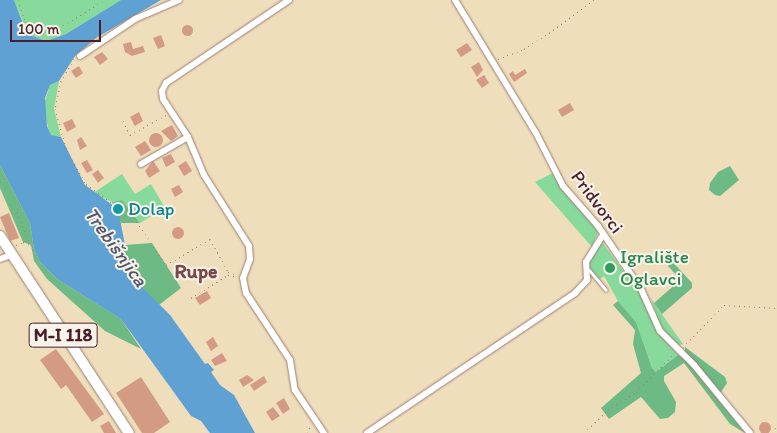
<!DOCTYPE html>
<html>
<head>
<meta charset="utf-8">
<style>
	body { margin:0 }
	#map { position:relative; width:777px; height:433px; overflow:hidden; background:#efdebc; font-family:Itim,sans-serif }
	div>[style] { position:absolute }
	.green>* { inset:0; background:#87da9c }
	.forest>* { inset:0; background:#6dba84 }
	.water>* { inset:0; background:#5ea1d2 }
	.building>* { inset:0; background:#d39b83 }
	.round { border-radius:50% }
	.path>* { height:1px; margin-top:-0.5px; transform-origin:0; background:repeating-linear-gradient(90deg,#9c7e74 0 1px,transparent 0 5px) }
	.roads { filter:drop-shadow(0 0 1px #9c7e74) drop-shadow(0 0 1px #9c7e74) }
	.lane>* { height:3px; margin:-1.5px; padding:0 1.5px; transform-origin:1.5px; border-radius:1.5px; background:#fff }
	.street>* { height:6px; margin:-3px; padding:0 3px; transform-origin:3px; border-radius:3px; background:#fff }
	.primary>* { height:10px; margin:-5px; padding:0 5px; transform-origin:5px; border-radius:5px; background:#fff }
	.dots>* { width:14px; height:14px; translate:-50% -50%; box-sizing:border-box; border:2px solid #f7f3e8; border-radius:50% }
	span { translate:-50% -50%; white-space:nowrap; text-align:center; line-height:1.15; -webkit-text-stroke:4px #f7f3e8; paint-order:stroke }
	.shield-label span { padding:1px 4px; background:#f7f3e8; border:1px solid; border-radius:4px; -webkit-text-stroke-width:0 }
	.shield-label { font-size:18px; color:#4a1f2b; font-weight:700 }
	.street-label { font-size:19px; color:#4a1f2b }
	.culture-label { font-size:19px; color:#0d838f }
	.left { translate:0 -50%; text-align:left }
	.leisure-label { font-size:19px; color:#27864d }
	.water-label { font-size:20px; color:#52536e; font-style:italic }
	.neighbourhood-label { font-size:20px; color:#7a4a4a; font-weight:700 }
	.scale { position:absolute; left:10px; top:20px; width:91px; height:22px; box-sizing:border-box; border:2px solid #4a1f2b; border-top:0; padding-left:6px; font-size:15px; line-height:18px; white-space:nowrap; color:#4a1f2b; -webkit-text-stroke:4px #f7f3e8; paint-order:stroke }
</style>
</head>
<body>
<div id="map">
	<div class="green">
		<div style="clip-path:polygon(14px 0,121px 0,66px 34px,46px 41px,28px 34px)"></div>
		<div style="clip-path:polygon(59px 81px,54px 109px,61px 137px,50px 135px,43px 107px,50px 85px)"></div>
		<div style="clip-path:polygon(553px 173px,598px 232px,592px 247px,535px 182px)"></div>
		<div style="clip-path:polygon(122px 174px,135px 194px,151px 184px,165px 208px,140px 223px,122px 200px,112px 202px,93px 193px)"></div>
		<div style="clip-path:polygon(602px 242px,639px 292px,660px 335px,678px 355px,656px 372px,652px 368px,636px 322px,618px 301px,604px 276px,600px 279px,589px 268px,589px 261px)"></div>
		<div style="clip-path:polygon(651px 298px,654px 303px,683px 344px,679px 345px,661px 330px)"></div>
	</div>
	<div class="forest">
		<div style="clip-path:polygon(0 165px,30px 223px,34px 249px,40px 262px,57px 279px,121px 319px,141px 349px,105px 331px,47px 279px,34px 261px,31px 245px,23px 242px,0 188px)"></div>
		<div style="clip-path:polygon(730px 166px,739px 180px,720px 196px,715px 195px,709px 190px,710px 183px,718px 172px)"></div>
		<div style="clip-path:polygon(122px 200px,140px 223px,121px 223px,112px 202px)"></div>
		<div style="clip-path:polygon(152px 243px,181px 288px,159px 305px,138px 283px,123px 255px,125px 245px)"></div>
		<div style="clip-path:polygon(670px 259px,692px 283px,692px 288px,662px 314px,654px 303px,678px 282px,678px 277px,668px 266px)"></div>
		<div style="clip-path:polygon(618px 301px,636px 322px,652px 368px,656px 372px,678px 355px,686px 360px,745px 433px,730px 424px,684px 363px,664px 376px,664px 381px,676px 402px,675px 412px,668px 418px,660px 419px,641px 397px,609px 419px,601px 408px,641px 373px,633px 344px,635px 330px,613px 305px)"></div>
		<div style="clip-path:polygon(685px 347px,725px 377px,727px 383px,719px 395px,685px 353px)"></div>
	</div>
	<div class="water">
		<div style="clip-path:polygon(0 0,14px 0,27px 34px,46px 41px,66px 34px,121px 0,161px 0,96px 38px,75px 56px,59px 81px,50px 85px,45px 98px,47px 126px,51px 135px,61px 137px,85px 185px,118px 209px,125px 245px,123px 255px,138px 283px,170px 315px,205px 364px,208px 363px,214px 370px,211px 372px,220px 385px,234px 395px,255px 433px,210px 433px,201px 421px,191px 416px,121px 319px,57px 279px,40px 262px,34px 249px,30px 223px,0 165px)"></div>
	</div>
	<div class="building">
		<div class="round" style="left:181.5px;top:24.5px;width:11px;height:11px"></div>
		<div style="clip-path:polygon(161px 35px,165px 46px,158px 49px,153px 38px)"></div>
		<div style="clip-path:polygon(131px 42px,133px 49px,143px 46px,145px 52px,132px 56px,125px 52px,123px 44px)"></div>
		<div style="clip-path:polygon(467px 43px,472px 50px,461px 57px,456px 50px)"></div>
		<div style="clip-path:polygon(102px 52px,108px 59px,100px 65px,94px 57px)"></div>
		<div style="clip-path:polygon(479px 62px,483px 70px,477px 77px,471px 67px)"></div>
		<div style="clip-path:polygon(79px 66px,83px 73px,76px 78px,71px 71px)"></div>
		<div style="clip-path:polygon(525px 69px,527px 73px,514px 82px,509px 74px,513px 71px,515px 75px)"></div>
		<div style="clip-path:polygon(484px 75px,489px 83px,482px 88px,476px 80px)"></div>
		<div style="clip-path:polygon(570px 103px,574px 110px,562px 117px,558px 110px)"></div>
		<div style="clip-path:polygon(139px 112px,143px 121px,135px 126px,130px 117px)"></div>
		<div style="clip-path:polygon(72px 119px,76px 127px,67px 132px,63px 123px)"></div>
		<div style="clip-path:polygon(172px 125px,178px 136px,171px 141px,161px 131px)"></div>
		<div class="round" style="left:149px;top:133px;width:14px;height:14px"></div>
		<div style="clip-path:polygon(81px 137px,87px 146px,80px 150px,77px 140px)"></div>
		<div style="clip-path:polygon(145px 141px,151px 150px,141px 156px,135px 147px)"></div>
		<div style="clip-path:polygon(171px 154px,175px 162px,166px 167px,162px 158px)"></div>
		<div style="clip-path:polygon(87px 160px,93px 170px,87px 173px,81px 163px)"></div>
		<div style="clip-path:polygon(153px 161px,160px 171px,149px 178px,145px 171px)"></div>
		<div style="clip-path:polygon(186px 161px,192px 171px,184px 176px,178px 166px)"></div>
		<div style="clip-path:polygon(98px 170px,104px 178px,98px 183px,92px 174px)"></div>
		<div style="clip-path:polygon(179px 185px,183px 192px,175px 197px,171px 189px)"></div>
		<div style="clip-path:polygon(9px 213px,19px 238px,10px 241px,0 217px)"></div>
		<div class="round" style="left:172px;top:227px;width:12px;height:12px"></div>
		<div style="clip-path:polygon(207px 291px,211px 298px,200px 305px,195px 298px)"></div>
		<div style="clip-path:polygon(213px 337px,218px 346px,211px 351px,206px 342px)"></div>
		<div style="clip-path:polygon(56px 349px,104px 414px,92px 422px,66px 385px,61px 389px,40px 360px)"></div>
		<div style="clip-path:polygon(222px 353px,227px 361px,215px 366px,211px 360px)"></div>
		<div style="clip-path:polygon(247px 375px,254px 380px,243px 387px,239px 380px)"></div>
		<div style="clip-path:polygon(264px 376px,267px 382px,254px 391px,250px 385px)"></div>
		<div style="clip-path:polygon(141px 377px,170px 422px,154px 433px,142px 433px,116px 393px)"></div>
		<div style="clip-path:polygon(284px 398px,290px 409px,283px 414px,276px 403px)"></div>
		<div style="clip-path:polygon(273px 407px,280px 416px,272px 421px,266px 412px)"></div>
		<div style="clip-path:polygon(109px 421px,116px 433px,104px 433px,100px 426px)"></div>
		<div class="round" style="left:759px;top:422px;width:12px;height:12px"></div>
	</div>
	<div class="path">
		<div style="left:18px;top:0;width:23px;rotate:72deg"></div>
		<div style="left:25px;top:22px;width:10px;rotate:61deg"></div>
		<div style="left:30px;top:31px;width:9px;rotate:27deg"></div>
		<div style="left:38px;top:35px;width:22px;rotate:-18deg"></div>
		<div style="left:59px;top:28px;width:54px;rotate:-31.3deg"></div>
		<div style="left:74px;top:59px;width:26px;rotate:121deg"></div>
		<div style="left:61px;top:81px;width:29px;rotate:102deg"></div>
		<div style="left:55px;top:109px;width:44px;rotate:74.1deg"></div>
		<div style="left:67px;top:151px;width:38px;rotate:60deg"></div>
		<div style="left:86px;top:184px;width:41px;rotate:36deg"></div>
		<div style="left:119px;top:208px;width:9px;rotate:6deg"></div>
		<div style="left:128px;top:209px;width:68px;rotate:55.8deg"></div>
		<div style="left:166px;top:265px;width:51px;rotate:-30.6deg"></div>
		<div style="left:210px;top:239px;width:38px;rotate:61deg"></div>
		<div style="left:228px;top:272px;width:10px;rotate:24deg"></div>
		<div style="left:498px;top:59px;width:28px;rotate:-21deg"></div>
		<div style="left:524px;top:49px;width:30px;rotate:-33deg"></div>
		<div style="left:549px;top:33px;width:56px;rotate:-36.3deg"></div>
		<div style="left:123px;top:121px;width:16px;rotate:63deg"></div>
		<div style="left:130px;top:135px;width:41px;rotate:-29.1deg"></div>
		<div style="left:0;top:182px;width:6px;rotate:-39deg"></div>
		<div style="left:19px;top:204px;width:8px;rotate:104deg"></div>
		<div style="left:17px;top:212px;width:36px;rotate:67deg"></div>
		<div style="left:26px;top:230px;width:7px;rotate:-56deg"></div>
		<div style="left:16px;top:245px;width:8px;rotate:-23deg"></div>
		<div style="left:23px;top:242px;width:9px;rotate:21deg"></div>
		<div style="left:31px;top:245px;width:11px;rotate:68deg"></div>
		<div style="left:191px;top:298px;width:44px;rotate:-31.9deg"></div>
		<div style="left:228px;top:275px;width:9px;rotate:13deg"></div>
		<div style="left:683px;top:347px;width:59px;rotate:-45.7deg"></div>
		<div style="left:724px;top:305px;width:53px;rotate:3.2deg"></div>
		<div style="left:308px;top:433px;width:10px;rotate:-73deg"></div>
		<div style="left:584px;top:433px;width:33px;rotate:-44deg"></div>
		<div style="left:608px;top:410px;width:33px;rotate:-33deg"></div>
		<div style="left:636px;top:392px;width:54px;rotate:-45deg"></div>
		<div style="left:773px;top:433px;width:8px;rotate:-60deg"></div>
	</div>
	<div class="roads">
		<div class="lane">
			<div style="left:589px;top:270px;width:26px;rotate:50deg"></div>
		</div>
		<div class="street">
			<div style="left:289px;top:0;width:148px;rotate:146deg"></div>
			<div style="left:166px;top:83px;width:9px;rotate:117deg"></div>
			<div style="left:162px;top:91px;width:8px;rotate:83deg"></div>
			<div style="left:163px;top:99px;width:45px;rotate:56.7deg"></div>
			<div style="left:188px;top:137px;width:41px;rotate:67.2deg"></div>
			<div style="left:204px;top:175px;width:84px;rotate:57.6deg"></div>
			<div style="left:249px;top:246px;width:13px;rotate:86deg"></div>
			<div style="left:250px;top:259px;width:20px;rotate:110deg"></div>
			<div style="left:243px;top:278px;width:15px;rotate:79deg"></div>
			<div style="left:246px;top:293px;width:80px;rotate:56.7deg"></div>
			<div style="left:290px;top:360px;width:30px;rotate:81deg"></div>
			<div style="left:295px;top:390px;width:52px;rotate:56deg"></div>
			<div style="left:455px;top:0;width:156px;rotate:58.7deg"></div>
			<div style="left:536px;top:133px;width:59px;rotate:63deg"></div>
			<div style="left:563px;top:186px;width:53px;rotate:48.8deg"></div>
			<div style="left:598px;top:226px;width:76px;rotate:55.7deg"></div>
			<div style="left:641px;top:289px;width:46px;rotate:65.7deg"></div>
			<div style="left:660px;top:331px;width:48px;rotate:45deg"></div>
			<div style="left:694px;top:365px;width:88px;rotate:50.5deg"></div>
			<div style="left:80px;top:56px;width:66px;rotate:-33.9deg"></div>
			<div style="left:135px;top:19px;width:48px;rotate:-23.4deg"></div>
			<div style="left:141px;top:164px;width:54px;rotate:-29.9deg"></div>
			<div style="left:0;top:259px;width:12px;rotate:-20deg"></div>
			<div style="left:367px;top:433px;width:251px;rotate:-33.9deg"></div>
			<div style="left:575px;top:293px;width:18px;rotate:-47deg"></div>
			<div style="left:587px;top:280px;width:18px;rotate:-93deg"></div>
			<div style="left:586px;top:262px;width:32px;rotate:-58deg"></div>
		</div>
		<div class="primary">
			<div style="left:0;top:236px;width:235px;rotate:56.8deg"></div>
		</div>
	</div>
	<div class="dots">
		<div style="left:118px;top:209px;background:#0f9aa8"></div>
		<div style="left:610px;top:268px;background:#2e9e5b"></div>
	</div>
	<div class="shield-label">
		<span style="left:63px;top:335px">M-I 118</span>
	</div>
	<div class="street-label">
		<span style="left:597px;top:202px;rotate:53deg">Pridvorci</span>
	</div>
	<div class="culture-label">
		<span class="left" style="left:128px;top:209px">Dolap</span>
	</div>
	<div class="leisure-label">
		<span class="left" style="left:620px;top:268px">Igralište<br>Oglavci</span>
	</div>
	<div class="water-label">
		<span style="left:116px;top:247px;rotate:54deg">Trebišnjica</span>
	</div>
	<div class="neighbourhood-label">
		<span style="left:196px;top:271px">Rupe</span>
	</div>
	<div class="scale">100 m</div>
</div>
</body>
</html>
